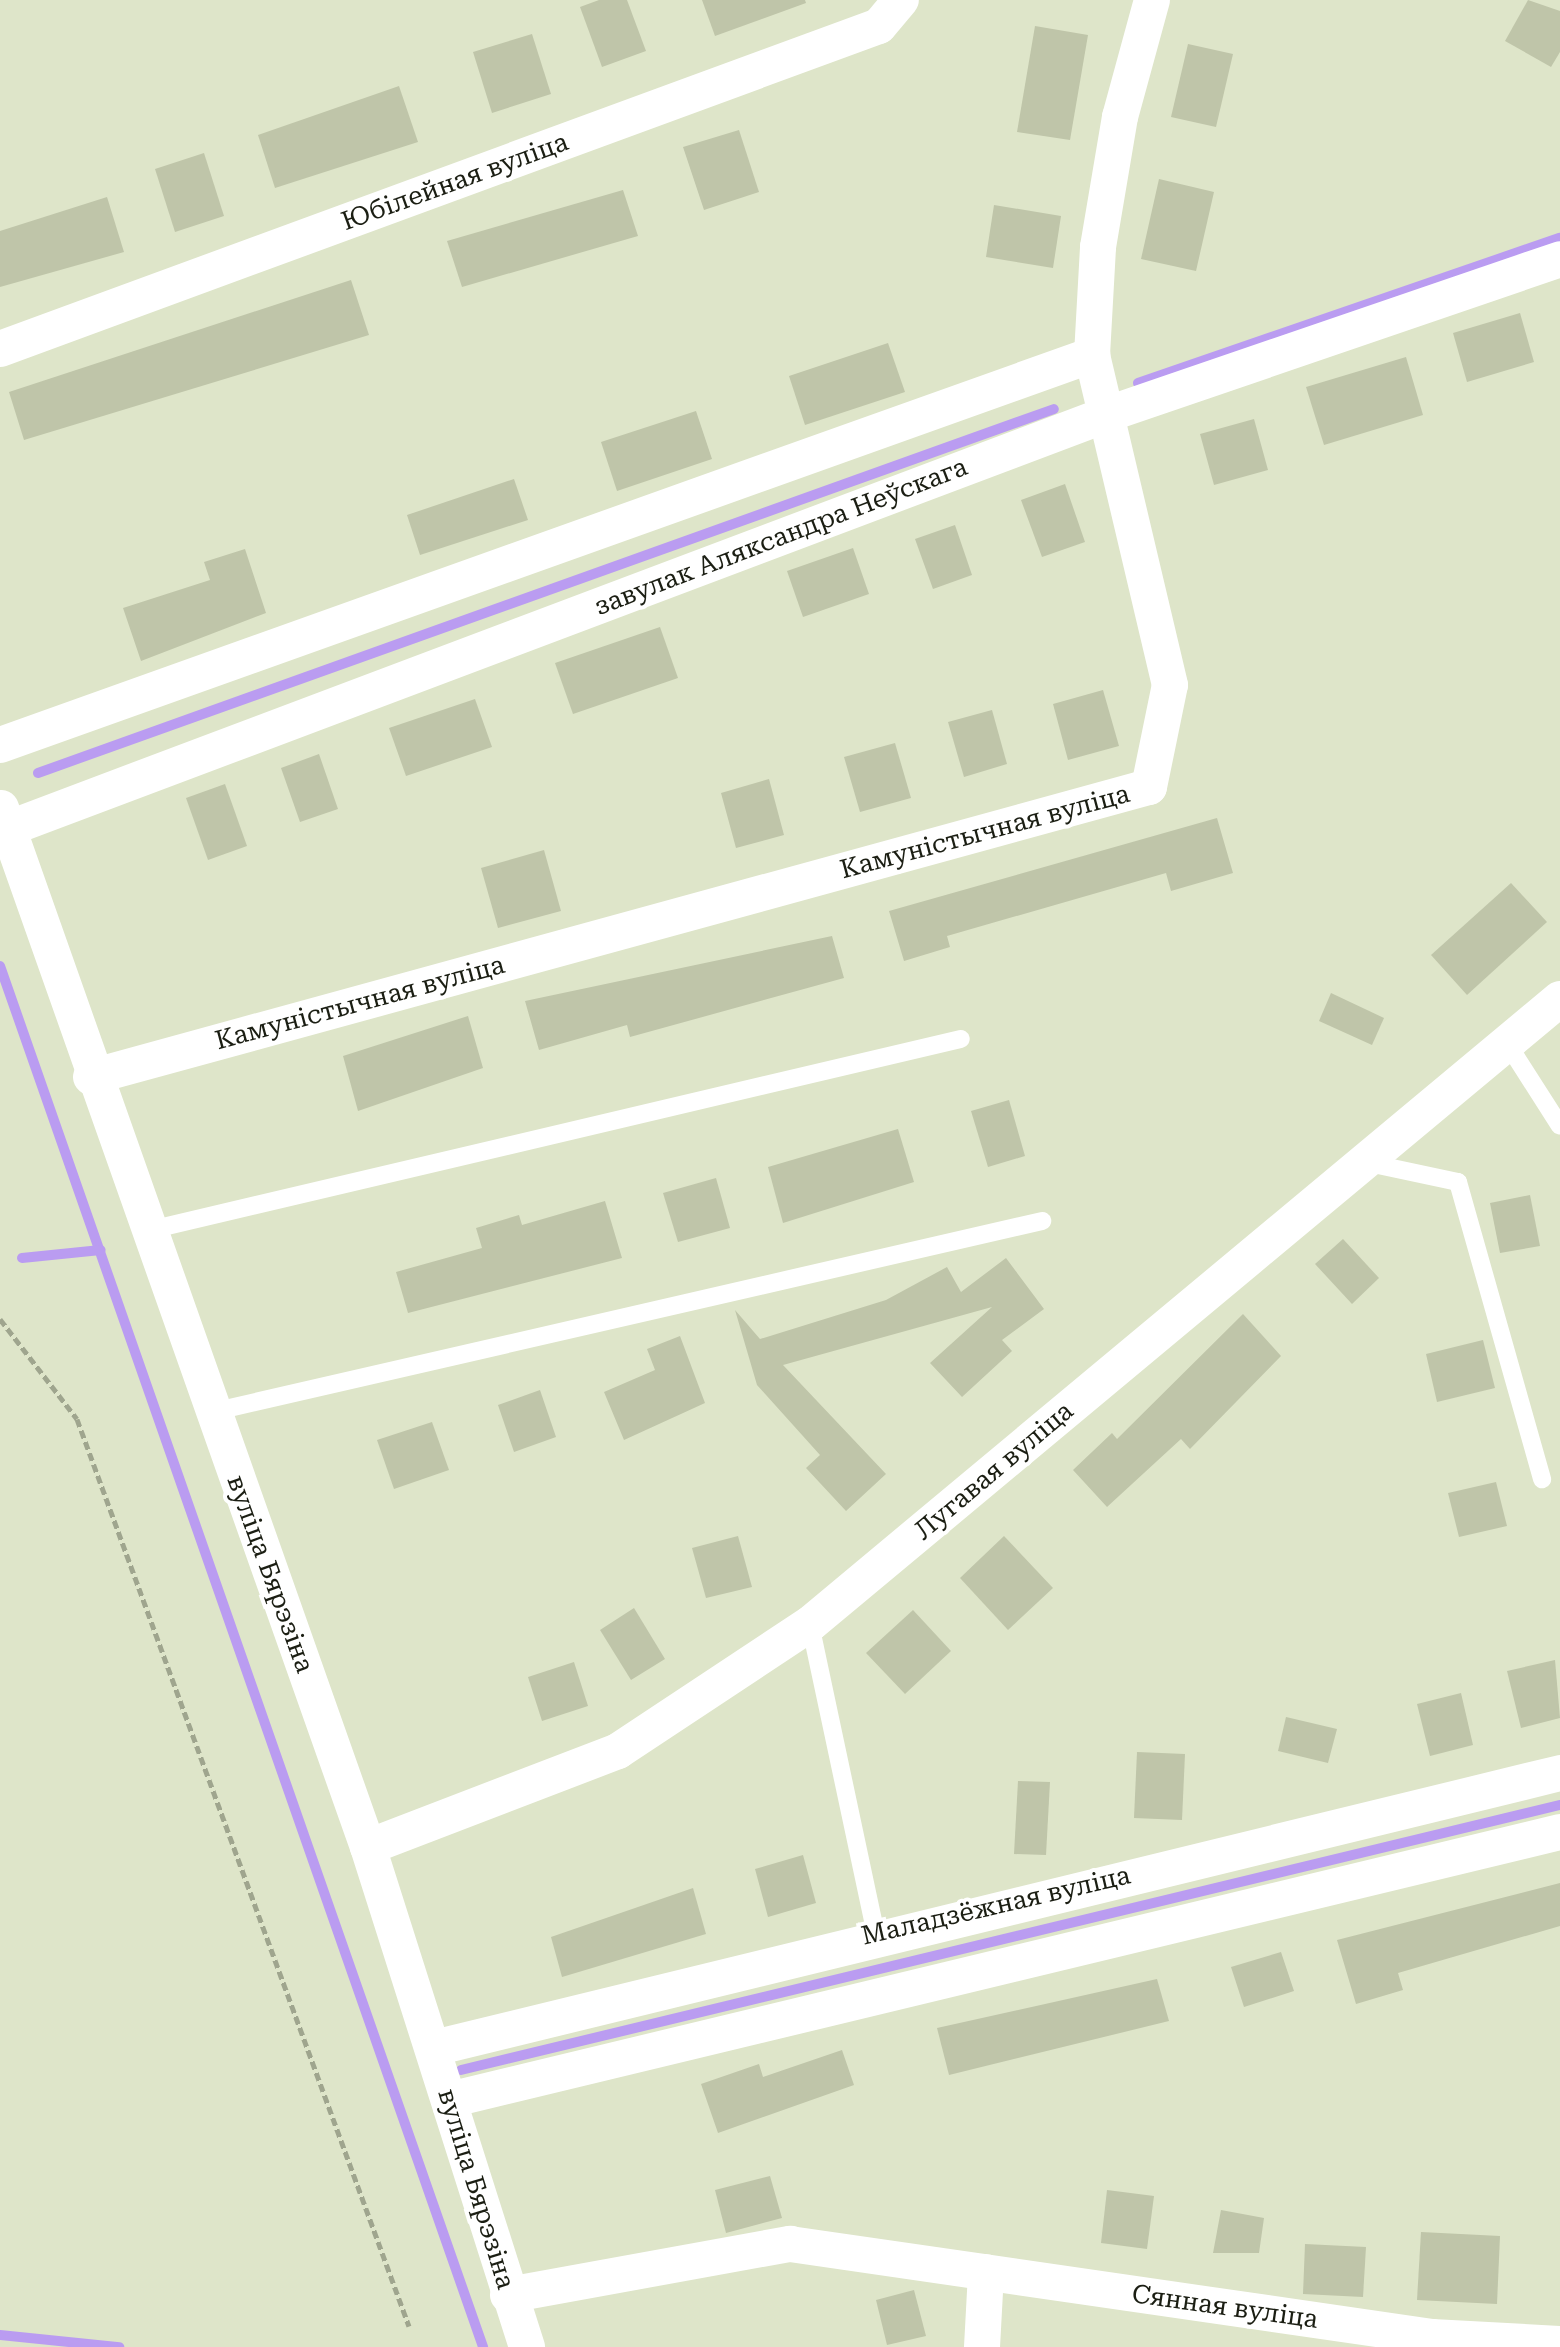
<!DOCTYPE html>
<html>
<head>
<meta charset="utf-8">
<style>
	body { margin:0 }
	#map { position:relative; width:1560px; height:2347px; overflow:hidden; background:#dee5c9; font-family:"Roboto Serif",serif }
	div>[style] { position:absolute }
	.stream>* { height:10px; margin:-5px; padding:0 5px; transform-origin:5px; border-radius:5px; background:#ba9cf1 }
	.building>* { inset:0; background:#bfc5a9 }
	.path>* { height:5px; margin-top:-2.5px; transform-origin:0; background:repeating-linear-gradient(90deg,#9fa58e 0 8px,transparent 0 12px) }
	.service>* { height:18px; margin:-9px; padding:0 9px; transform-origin:9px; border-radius:9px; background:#fff }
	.minor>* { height:36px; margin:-18px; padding:0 18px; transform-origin:18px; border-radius:18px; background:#fff }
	span { translate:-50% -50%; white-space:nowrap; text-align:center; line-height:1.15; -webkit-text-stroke:8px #fff; paint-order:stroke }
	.street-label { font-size:26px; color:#1b1e13 }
</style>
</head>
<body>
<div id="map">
	<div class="stream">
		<div style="left:1138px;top:383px;width:446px;rotate:-19deg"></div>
		<div style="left:38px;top:773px;width:1079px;rotate:-19.71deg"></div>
		<div style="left:0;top:966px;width:1463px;rotate:70.72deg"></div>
		<div style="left:22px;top:1258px;width:79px;rotate:-5.8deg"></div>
		<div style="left:461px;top:2070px;width:1130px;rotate:-13.56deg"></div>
		<div style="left:0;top:2335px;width:120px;rotate:5.8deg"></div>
	</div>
	<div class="building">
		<div style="clip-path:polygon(599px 0,627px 0,646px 51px,602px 67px,580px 7px)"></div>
		<div style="clip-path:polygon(702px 0,805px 0,806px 3px,715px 36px)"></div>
		<div style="clip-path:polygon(1528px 0,1560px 11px,1560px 52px,1551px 67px,1505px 41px)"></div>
		<div style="clip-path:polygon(1035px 26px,1088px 35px,1070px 140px,1017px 132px)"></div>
		<div style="clip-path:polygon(532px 34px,551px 94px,492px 113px,473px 52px)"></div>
		<div style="clip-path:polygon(1188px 44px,1233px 54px,1216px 127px,1171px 117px)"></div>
		<div style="clip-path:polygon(399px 86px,418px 142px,275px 188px,258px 135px)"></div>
		<div style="clip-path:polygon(739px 130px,759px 192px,704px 210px,683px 147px)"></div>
		<div style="clip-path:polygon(204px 153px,224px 216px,175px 232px,155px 169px)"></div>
		<div style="clip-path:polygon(1159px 179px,1214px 192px,1196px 271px,1141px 259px)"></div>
		<div style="clip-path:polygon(623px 190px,638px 236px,462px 287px,447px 241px)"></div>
		<div style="clip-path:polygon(107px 197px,124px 252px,0 287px,0 231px)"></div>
		<div style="clip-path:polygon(994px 205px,1061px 216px,1053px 268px,986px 257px)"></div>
		<div style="clip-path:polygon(351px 280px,369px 335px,24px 440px,9px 392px)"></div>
		<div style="clip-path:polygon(1520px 313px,1534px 362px,1467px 382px,1453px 333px)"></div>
		<div style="clip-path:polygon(888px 343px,905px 392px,805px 425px,789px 376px)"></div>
		<div style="clip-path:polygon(1406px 357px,1423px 415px,1324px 445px,1306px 387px)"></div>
		<div style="clip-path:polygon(696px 411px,712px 459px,617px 491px,601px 442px)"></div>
		<div style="clip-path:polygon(1254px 419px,1268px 470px,1214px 485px,1200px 434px)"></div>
		<div style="clip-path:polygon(514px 479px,528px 520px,420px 555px,407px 515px)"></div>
		<div style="clip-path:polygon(1065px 484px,1085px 542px,1042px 557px,1021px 500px)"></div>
		<div style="clip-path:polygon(955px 525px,972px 575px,933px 589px,915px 539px)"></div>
		<div style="clip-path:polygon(853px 548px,869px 594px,803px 617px,787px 571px)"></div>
		<div style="clip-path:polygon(245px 549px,266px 613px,141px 661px,123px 608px,210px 580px,204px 562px)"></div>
		<div style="clip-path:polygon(660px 627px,678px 678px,573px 714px,555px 663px)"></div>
		<div style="clip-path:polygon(1103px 690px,1119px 746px,1068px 760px,1053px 704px)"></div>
		<div style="clip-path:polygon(475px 699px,492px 747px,406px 776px,389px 728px)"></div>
		<div style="clip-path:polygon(992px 710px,1007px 764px,964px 777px,948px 722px)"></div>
		<div style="clip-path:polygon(895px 743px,911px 798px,860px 812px,844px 757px)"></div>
		<div style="clip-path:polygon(319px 754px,338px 809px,300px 822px,281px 768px)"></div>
		<div style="clip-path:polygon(769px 779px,784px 835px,736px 848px,721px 793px)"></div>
		<div style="clip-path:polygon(225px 784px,247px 846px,208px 860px,186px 798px)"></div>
		<div style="clip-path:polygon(1217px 818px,1233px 873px,1171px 891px,1166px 873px,947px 936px,950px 947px,904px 961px,889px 911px)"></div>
		<div style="clip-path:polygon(544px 850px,561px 911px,498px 928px,481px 868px)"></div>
		<div style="clip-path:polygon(1511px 883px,1547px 922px,1467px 995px,1431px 955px)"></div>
		<div style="clip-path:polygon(832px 936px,844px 978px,630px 1037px,627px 1025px,539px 1050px,525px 1001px)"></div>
		<div style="clip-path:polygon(1331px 993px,1384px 1018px,1372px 1045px,1319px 1021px)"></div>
		<div style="clip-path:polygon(468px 1016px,483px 1068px,358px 1111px,343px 1056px)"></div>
		<div style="clip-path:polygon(1009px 1100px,1025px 1156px,988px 1167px,971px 1111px)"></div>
		<div style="clip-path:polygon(898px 1129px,914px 1182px,783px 1223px,768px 1167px)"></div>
		<div style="clip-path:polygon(716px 1178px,730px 1228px,678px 1242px,663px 1193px)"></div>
		<div style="clip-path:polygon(1530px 1195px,1540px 1246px,1500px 1253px,1490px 1203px)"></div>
		<div style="clip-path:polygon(605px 1201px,622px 1258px,408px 1313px,396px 1272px,482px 1248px,476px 1228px,519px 1215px,522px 1225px)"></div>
		<div style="clip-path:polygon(1343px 1239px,1379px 1278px,1352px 1304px,1315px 1264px)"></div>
		<div style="clip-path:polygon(1006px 1258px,1044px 1309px,1002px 1340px,1012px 1351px,962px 1397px,930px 1363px,992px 1307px,783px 1365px,886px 1474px,846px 1511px,806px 1468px,820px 1455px,757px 1385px,735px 1310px,760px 1339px,886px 1300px,947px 1267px,961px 1292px)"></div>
		<div style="clip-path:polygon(1243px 1314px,1281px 1356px,1190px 1449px,1181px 1439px,1107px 1507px,1073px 1470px,1112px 1433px,1117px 1439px)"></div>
		<div style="clip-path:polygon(680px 1336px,705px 1403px,624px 1440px,604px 1392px,655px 1370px,647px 1349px)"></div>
		<div style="clip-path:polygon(1483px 1340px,1495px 1388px,1437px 1402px,1426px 1354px)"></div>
		<div style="clip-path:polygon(540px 1390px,556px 1437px,514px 1452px,498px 1405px)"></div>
		<div style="clip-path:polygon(432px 1422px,449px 1470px,394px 1489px,377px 1440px)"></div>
		<div style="clip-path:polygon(1496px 1482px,1507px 1526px,1459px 1537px,1448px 1493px)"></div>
		<div style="clip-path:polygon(738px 1536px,752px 1587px,706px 1598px,692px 1548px)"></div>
		<div style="clip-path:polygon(1004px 1536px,1053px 1588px,1008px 1630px,960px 1578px)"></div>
		<div style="clip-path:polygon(634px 1608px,665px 1659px,631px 1680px,600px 1630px)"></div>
		<div style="clip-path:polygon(913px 1610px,951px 1651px,905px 1694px,866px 1653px)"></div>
		<div style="clip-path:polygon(1555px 1660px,1560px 1718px,1521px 1728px,1507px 1671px)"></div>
		<div style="clip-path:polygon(574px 1662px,588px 1706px,542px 1721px,528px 1677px)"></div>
		<div style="clip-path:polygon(1461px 1693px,1473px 1745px,1430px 1756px,1417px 1704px)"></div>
		<div style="clip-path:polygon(1286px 1717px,1337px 1729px,1328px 1763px,1278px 1751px)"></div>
		<div style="clip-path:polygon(1137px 1752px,1185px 1754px,1182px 1820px,1134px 1818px)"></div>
		<div style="clip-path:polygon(1018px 1781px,1050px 1782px,1046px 1855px,1014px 1854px)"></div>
		<div style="clip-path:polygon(803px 1855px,816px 1903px,768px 1917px,755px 1869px)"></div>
		<div style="clip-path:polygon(1560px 1883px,1560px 1926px,1398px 1973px,1403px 1990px,1356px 2004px,1337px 1940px)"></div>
		<div style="clip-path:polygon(693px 1888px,706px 1934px,562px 1977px,551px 1937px)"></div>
		<div style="clip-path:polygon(1281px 1952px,1294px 1991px,1244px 2007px,1231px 1967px)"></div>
		<div style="clip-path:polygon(1157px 1979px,1169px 2021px,949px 2075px,937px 2028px)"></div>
		<div style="clip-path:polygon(842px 2050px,854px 2085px,718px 2133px,701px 2084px,759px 2064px,763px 2077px)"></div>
		<div style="clip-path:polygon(770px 2176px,782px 2218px,726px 2233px,715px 2190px)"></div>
		<div style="clip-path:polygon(1107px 2190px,1154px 2196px,1147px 2249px,1101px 2243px)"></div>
		<div style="clip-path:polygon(1221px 2210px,1264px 2218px,1259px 2253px,1213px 2253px)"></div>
		<div style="clip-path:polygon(1421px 2232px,1500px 2236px,1497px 2304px,1417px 2300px)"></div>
		<div style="clip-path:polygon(1305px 2244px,1366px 2247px,1363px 2297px,1303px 2294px)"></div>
		<div style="clip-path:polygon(914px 2290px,926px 2336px,887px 2345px,876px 2300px)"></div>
	</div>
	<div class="path">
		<div style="left:0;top:1319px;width:126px;rotate:52.4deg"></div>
		<div style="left:77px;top:1419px;width:966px;rotate:69.9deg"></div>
	</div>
	<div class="service">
		<div style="left:1507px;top:1043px;width:98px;rotate:57.4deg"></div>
		<div style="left:1364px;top:1162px;width:96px;rotate:12deg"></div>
		<div style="left:1458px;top:1182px;width:309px;rotate:74.2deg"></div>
		<div style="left:146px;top:1231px;width:837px;rotate:-13.26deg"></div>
		<div style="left:212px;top:1412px;width:852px;rotate:-12.96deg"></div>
		<div style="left:810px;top:1624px;width:317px;rotate:78deg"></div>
	</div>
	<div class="minor">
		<div style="left:0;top:349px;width:936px;rotate:-20.18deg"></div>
		<div style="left:879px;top:26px;width:34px;rotate:-50deg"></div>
		<div style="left:0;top:745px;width:1160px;rotate:-19.65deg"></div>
		<div style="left:1px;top:808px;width:1102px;rotate:70.55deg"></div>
		<div style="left:368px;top:1847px;width:525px;rotate:72.36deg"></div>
		<div style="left:7px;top:829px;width:1177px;rotate:-20.65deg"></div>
		<div style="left:1108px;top:414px;width:478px;rotate:-18.9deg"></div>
		<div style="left:91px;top:1077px;width:1097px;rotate:-15.33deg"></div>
		<div style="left:1149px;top:787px;width:104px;rotate:-78.4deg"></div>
		<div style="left:1170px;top:685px;width:339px;rotate:-103.3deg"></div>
		<div style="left:1092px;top:355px;width:108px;rotate:-86.8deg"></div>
		<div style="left:1098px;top:247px;width:132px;rotate:-80.4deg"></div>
		<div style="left:1120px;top:117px;width:121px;rotate:-74.7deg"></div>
		<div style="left:368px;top:1847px;width:268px;rotate:-21deg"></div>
		<div style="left:618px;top:1751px;width:230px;rotate:-33.5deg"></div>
		<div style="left:810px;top:1624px;width:976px;rotate:-39.81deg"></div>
		<div style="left:434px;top:2048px;width:1159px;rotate:-13.72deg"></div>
		<div style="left:449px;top:2100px;width:1143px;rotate:-13.56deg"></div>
		<div style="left:508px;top:2295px;width:287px;rotate:-10.3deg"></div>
		<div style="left:790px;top:2244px;width:649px;rotate:8.24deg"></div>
		<div style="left:1432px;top:2337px;width:128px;rotate:3.1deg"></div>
		<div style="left:982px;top:2347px;width:75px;rotate:-86.9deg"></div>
	</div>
	<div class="street-label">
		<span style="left:455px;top:182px;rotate:-20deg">Юбілейная вуліца</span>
		<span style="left:781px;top:537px;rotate:-21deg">завулак Аляксандра Неўскага</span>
		<span style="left:985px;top:832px;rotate:-15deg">Камуністычная вуліца</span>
		<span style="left:360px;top:1003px;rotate:-15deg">Камуністычная вуліца</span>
		<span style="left:994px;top:1471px;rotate:-40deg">Лугавая вуліца</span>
		<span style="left:270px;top:1574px;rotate:70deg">вуліца Бярэзіна</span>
		<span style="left:996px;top:1906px;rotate:-13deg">Маладзёжная вуліца</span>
		<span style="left:476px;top:2189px;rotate:73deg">вуліца Бярэзіна</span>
		<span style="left:1225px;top:2307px;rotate:8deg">Сянная вуліца</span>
	</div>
</div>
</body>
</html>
